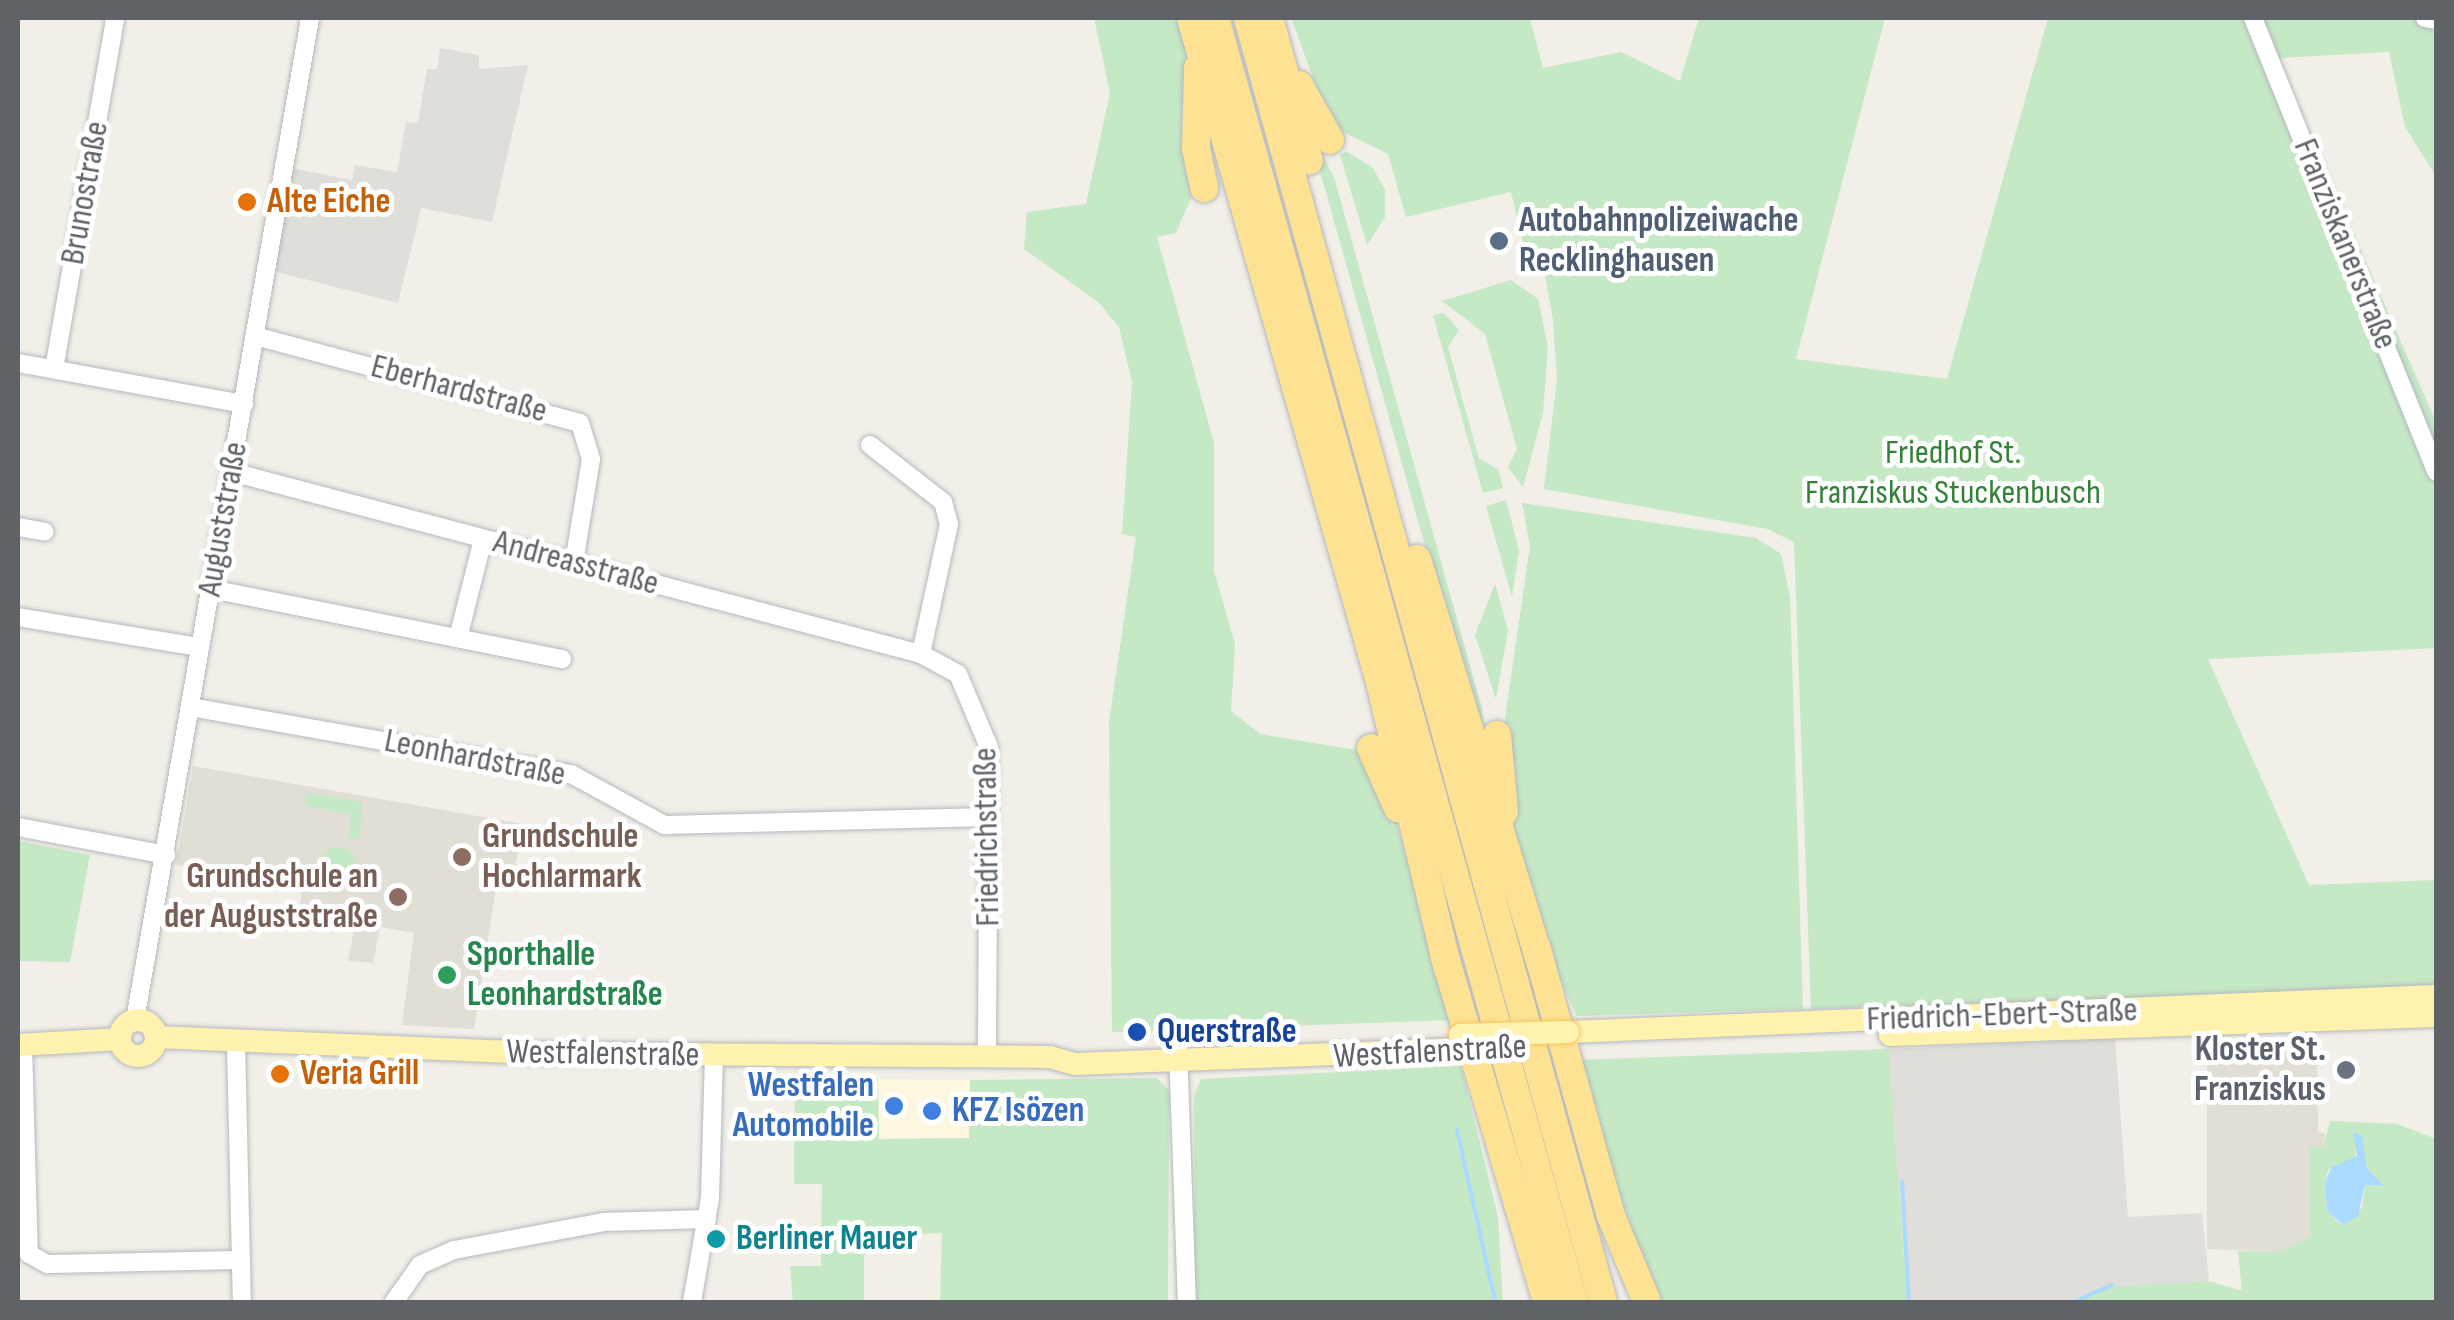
<!DOCTYPE html>
<html>
<head>
<meta charset="utf-8">
<style>
	body { margin:0 }
	#map { position:relative; width:2454px; height:1320px; overflow:hidden; background:#f1efe8; font-family:"Sofia Sans Condensed",sans-serif }
	div>[style] { position:absolute }
	.commercial>* { inset:0; background:#fef7e0 }
	.industrial>* { inset:0; background:#e0deda }
	.education>* { inset:0; background:#e1ded6 }
	.green>* { inset:0; background:#c5e8c5 }
	.round { border-radius:50% }
	.water>* { inset:0; background:#aadaff }
	.stream>* { height:4px; margin:-2px; padding:0 2px; transform-origin:2px; border-radius:2px; background:#aadaff }
	.roads { filter:drop-shadow(0 0 2px #b5b8bc) drop-shadow(0 0 2px #b5b8bc) }
	.minor>* { height:18px; margin:-9px; padding:0 9px; transform-origin:9px; border-radius:9px; background:#fff }
	.major>* { height:22px; margin:-11px; padding:0 11px; transform-origin:11px; border-radius:11px; background:#fff2af }
	.major>.ring { margin:-11px; padding:0; box-sizing:content-box; background:none; border:22px solid #fff2af; border-radius:50% }
	.highway>* { height:28px; margin:-14px; padding:0 14px; transform-origin:14px; border-radius:14px; background:#fde293 }
	.bridges { filter:drop-shadow(0 0 2px #f2c960) drop-shadow(0 0 2px #f2c960) }
	.major-bridge>* { height:22px; margin:-11px; padding:0 11px; transform-origin:11px; border-radius:11px; background:#fff2af }
	.dots>* { width:28px; height:28px; translate:-50% -50%; box-sizing:border-box; border:5px solid #fff; border-radius:50% }
	span { translate:-50% -50%; white-space:nowrap; text-align:center; line-height:1.15; -webkit-text-stroke:10px #fff; paint-order:stroke }
	.street-label { font-size:35px; color:#5f6368 }
	.food-label { font-size:35px; color:#c56008; font-weight:700 }
	.left { translate:0 -50%; text-align:left }
	.service-label { font-size:35px; color:#4e5e75; font-weight:700 }
	.park-label { font-size:35px; color:#348238 }
	.education-label { font-size:35px; color:#785e54; font-weight:700 }
	.right { translate:-100% -50%; text-align:right }
	.leisure-label { font-size:35px; color:#27864d; font-weight:700 }
	.transit-label { font-size:35px; color:#164399; font-weight:700 }
	.worship-label { font-size:35px; color:#5b616d; font-weight:700 }
	.shop-label { font-size:35px; color:#366cbe; font-weight:700 }
	.culture-label { font-size:35px; color:#0d838f; font-weight:700 }
	.frame { position:absolute; inset:0; border:20px solid #5f6368; pointer-events:none }
</style>
</head>
<body>
<div id="map">
	<div class="commercial">
		<div style="clip-path:polygon(878px 1079px,970px 1080px,969px 1138px,878px 1139px)"></div>
	</div>
	<div class="industrial">
		<div style="clip-path:polygon(440px 48px,479px 55px,479px 69px,528px 65px,492px 222px,421px 208px,398px 303px,273px 271px,291px 168px,352px 180px,355px 165px,397px 172px,406px 122px,418px 123px,427px 69px,437px 69px)"></div>
		<div style="clip-path:polygon(2115px 1039px,2128px 1217px,2202px 1213px,2209px 1281px,2105px 1287px,2073px 1302px,1907px 1302px,1889px 1049px)"></div>
	</div>
	<div class="education">
		<div style="clip-path:polygon(193px 766px,523px 824px,515px 870px,499px 868px,474px 1029px,402px 1025px,414px 933px,380px 927px,373px 963px,348px 961px,355px 925px,300px 906px,302px 887px,176px 865px)"></div>
		<div style="clip-path:polygon(2317px 1037px,2318px 1132px,2325px 1133px,2323px 1147px,2309px 1147px,2310px 1238px,2278px 1252px,2207px 1249px,2207px 1041px)"></div>
	</div>
	<div class="green">
		<div style="clip-path:polygon(1094px 18px,1181px 18px,1188px 42px,1197px 184px,1176px 233px,1157px 237px,1214px 443px,1214px 571px,1235px 644px,1231px 711px,1260px 734px,1363px 751px,1392px 806px,1452px 1020px,1112px 1032px,1109px 722px,1136px 537px,1122px 534px,1132px 382px,1119px 327px,1098px 302px,1024px 249px,1027px 212px,1086px 204px,1110px 93px)"></div>
		<div style="clip-path:polygon(1291px 18px,1530px 18px,1543px 68px,1621px 52px,1680px 81px,1699px 18px,1885px 18px,1796px 359px,1947px 379px,2048px 18px,2436px 18px,2436px 176px,2405px 127px,2389px 52px,2277px 58px,2436px 422px,2436px 648px,2208px 659px,2309px 885px,2436px 880px,2436px 987px,1811px 1009px,1794px 542px,1767px 529px,1544px 489px,1557px 379px,1553px 320px,1541px 252px,1525px 251px,1511px 192px,1406px 217px,1388px 154px,1331px 126px)"></div>
		<div style="clip-path:polygon(1308px 128px,1334px 177px,1482px 709px,1486px 764px)"></div>
		<div style="clip-path:polygon(1346px 151px,1373px 168px,1385px 190px,1385px 217px,1367px 245px,1340px 155px)"></div>
		<div style="clip-path:polygon(1511px 280px,1538px 299px,1548px 348px,1543px 413px,1523px 487px,1508px 467px,1517px 449px,1485px 334px,1442px 301px)"></div>
		<div style="clip-path:polygon(1444px 313px,1459px 330px,1448px 347px,1479px 459px,1498px 469px,1503px 488px,1483px 493px,1433px 315px)"></div>
		<div style="clip-path:polygon(1506px 500px,1519px 551px,1512px 597px,1486px 506px)"></div>
		<div style="clip-path:polygon(1522px 503px,1756px 538px,1781px 554px,1790px 597px,1803px 1009px,1577px 1016px,1548px 953px,1505px 795px,1505px 718px,1530px 546px)"></div>
		<div style="clip-path:polygon(1495px 584px,1508px 630px,1496px 699px,1475px 635px)"></div>
		<div style="clip-path:polygon(308px 793px,362px 802px,360px 839px,348px 838px,351px 815px,305px 805px)"></div>
		<div style="clip-path:polygon(18px 841px,90px 855px,70px 962px,18px 961px)"></div>
		<div class="round" style="left:320px;top:847px;width:36px;height:36px"></div>
		<div style="clip-path:polygon(1889px 1049px,1907px 1302px,1655px 1302px,1576px 1060px)"></div>
		<div style="clip-path:polygon(1461px 1066px,1498px 1217px,1503px 1302px,1195px 1302px,1194px 1096px,1201px 1079px)"></div>
		<div style="clip-path:polygon(1157px 1078px,1169px 1091px,1168px 1302px,940px 1302px,942px 1233px,914px 1234px,864px 1255px,864px 1302px,793px 1302px,790px 1266px,821px 1266px,822px 1184px,794px 1184px,795px 1080px,878px 1079px,879px 1139px,969px 1138px,970px 1080px)"></div>
		<div style="clip-path:polygon(evenodd,2330px 1121px,2397px 1124px,2436px 1139px,2436px 1302px,2073px 1302px,2105px 1287px,2209px 1281px,2242px 1291px,2238px 1251px,2278px 1252px,2310px 1237px,2309px 1146px,2323px 1147px,2330px 1121px,2357px 1133px,2367px 1168px,2384px 1186px,2365px 1185px,2362px 1208px,2340px 1224px,2327px 1211px,2325px 1181px,2328px 1170px,2355px 1158px,2357px 1133px)"></div>
	</div>
	<div class="water">
		<div style="clip-path:polygon(2353px 1132px,2362px 1136px,2367px 1168px,2384px 1186px,2365px 1185px,2358px 1216px,2343px 1225px,2327px 1211px,2325px 1181px,2332px 1167px,2357px 1156px)"></div>
	</div>
	<div class="stream">
		<div style="left:1457px;top:1130px;width:176px;rotate:77.5deg"></div>
		<div style="left:1902px;top:1182px;width:120px;rotate:86.7deg"></div>
		<div style="left:2074px;top:1302px;width:42px;rotate:-24.1deg"></div>
	</div>
	<div class="roads">
		<div class="minor">
			<div style="left:2253px;top:18px;width:489px;rotate:68deg"></div>
			<div style="left:2425px;top:18px;width:11px;rotate:10deg"></div>
			<div style="left:255px;top:336px;width:336px;rotate:15deg"></div>
			<div style="left:580px;top:423px;width:38px;rotate:73deg"></div>
			<div style="left:591px;top:459px;width:105px;rotate:99.3deg"></div>
			<div style="left:18px;top:363px;width:230px;rotate:10.3deg"></div>
			<div style="left:54px;top:369px;width:356px;rotate:-80.1deg"></div>
			<div style="left:870px;top:445px;width:93px;rotate:38deg"></div>
			<div style="left:943px;top:502px;width:23px;rotate:75deg"></div>
			<div style="left:949px;top:524px;width:133px;rotate:102.2deg"></div>
			<div style="left:232px;top:472px;width:713px;rotate:14.8deg"></div>
			<div style="left:921px;top:654px;width:42px;rotate:28.4deg"></div>
			<div style="left:958px;top:674px;width:79px;rotate:67deg"></div>
			<div style="left:989px;top:747px;width:311px;rotate:90.4deg"></div>
			<div style="left:18px;top:527px;width:27px;rotate:10deg"></div>
			<div style="left:211px;top:589px;width:358px;rotate:11.3deg"></div>
			<div style="left:18px;top:617px;width:184px;rotate:9.4deg"></div>
			<div style="left:459px;top:634px;width:98px;rotate:-75.8deg"></div>
			<div style="left:190px;top:707px;width:387px;rotate:10deg"></div>
			<div style="left:571px;top:774px;width:106px;rotate:28.7deg"></div>
			<div style="left:664px;top:825px;width:325px;rotate:-1.4deg"></div>
			<div style="left:18px;top:827px;width:151px;rotate:10.7deg"></div>
			<div style="left:135px;top:1020px;width:1017px;rotate:-80.09deg"></div>
			<div style="left:236px;top:1043px;width:259px;rotate:88.7deg"></div>
			<div style="left:23px;top:1045px;width:209px;rotate:88.4deg"></div>
			<div style="left:29px;top:1254px;width:21px;rotate:29deg"></div>
			<div style="left:47px;top:1264px;width:193px;rotate:-1.2deg"></div>
			<div style="left:1178px;top:1048px;width:254px;rotate:88deg"></div>
			<div style="left:394px;top:1302px;width:45px;rotate:-54.9deg"></div>
			<div style="left:420px;top:1265px;width:37px;rotate:-24deg"></div>
			<div style="left:454px;top:1250px;width:152px;rotate:-10.6deg"></div>
			<div style="left:603px;top:1222px;width:104px;rotate:-1.7deg"></div>
			<div style="left:692px;top:1302px;width:106px;rotate:-80.2deg"></div>
			<div style="left:710px;top:1198px;width:142px;rotate:-88.4deg"></div>
		</div>
		<div class="major">
			<div class="ring" style="left:120px;top:1020px;width:14px;height:14px"></div>
			<div style="left:1568px;top:1032px;width:869px;rotate:-2.37deg"></div>
			<div style="left:1890px;top:1035px;width:546px;rotate:-1.99deg"></div>
			<div style="left:156px;top:1037px;width:374px;rotate:2.4deg"></div>
			<div style="left:530px;top:1053px;width:520px;rotate:0.44deg"></div>
			<div style="left:1050px;top:1057px;width:26px;rotate:16deg"></div>
			<div style="left:1075px;top:1064px;width:389px;rotate:-2.2deg"></div>
			<div style="left:18px;top:1045px;width:102px;rotate:-3.4deg"></div>
		</div>
		<div class="highway">
			<div style="left:1191px;top:18px;width:690px;rotate:74.11deg"></div>
			<div style="left:1380px;top:682px;width:295px;rotate:76.7deg"></div>
			<div style="left:1215px;top:18px;width:1333px;rotate:74.38deg"></div>
			<div style="left:1248px;top:18px;width:1332px;rotate:74.54deg"></div>
			<div style="left:1269px;top:18px;width:148px;rotate:74.4deg"></div>
			<div style="left:1198px;top:68px;width:81px;rotate:91.4deg"></div>
			<div style="left:1196px;top:149px;width:40px;rotate:78deg"></div>
			<div style="left:1299px;top:85px;width:63px;rotate:60.6deg"></div>
			<div style="left:1417px;top:559px;width:421px;rotate:73deg"></div>
			<div style="left:1497px;top:735px;width:77px;rotate:84.8deg"></div>
			<div style="left:1371px;top:748px;width:66px;rotate:65.8deg"></div>
			<div style="left:1536px;top:946px;width:280px;rotate:74.5deg"></div>
			<div style="left:1611px;top:1216px;width:93px;rotate:67.3deg"></div>
			<div style="left:1444px;top:954px;width:363px;rotate:73.5deg"></div>
		</div>
	</div>
	<div class="bridges">
		<div class="major-bridge">
			<div style="left:1460px;top:1035px;width:108px;rotate:-1.6deg"></div>
		</div>
	</div>
	<div class="dots">
		<div style="left:247px;top:202px;background:#e8710a"></div>
		<div style="left:1499px;top:241px;background:#5c6f8a"></div>
		<div style="left:462px;top:857px;background:#8d6e63"></div>
		<div style="left:398px;top:897px;background:#8d6e63"></div>
		<div style="left:447px;top:975px;background:#2e9e5b"></div>
		<div style="left:1137px;top:1032px;background:#1a4fb4"></div>
		<div style="left:2346px;top:1070px;background:#6b7280"></div>
		<div style="left:280px;top:1074px;background:#e8710a"></div>
		<div style="left:894px;top:1106px;background:#3f7fe0"></div>
		<div style="left:932px;top:1111px;background:#3f7fe0"></div>
		<div style="left:716px;top:1239px;background:#0f9aa8"></div>
	</div>
	<div class="street-label">
		<span style="left:85px;top:193px;rotate:-80deg">Brunostraße</span>
		<span style="left:2345px;top:244px;rotate:68deg">Franziskanerstraße</span>
		<span style="left:459px;top:389px;rotate:15deg">Eberhardstraße</span>
		<span style="left:223px;top:519px;rotate:-80deg">Auguststraße</span>
		<span style="left:576px;top:563px;rotate:15deg">Andreasstraße</span>
		<span style="left:475px;top:758px;rotate:11deg">Leonhardstraße</span>
		<span style="left:987px;top:837px;rotate:-91deg">Friedrichstraße</span>
		<span style="left:2002px;top:1015px;rotate:-2deg">Friedrich-Ebert-Straße</span>
		<span style="left:1430px;top:1052px;rotate:-3deg">Westfalenstraße</span>
		<span style="left:603px;top:1054px;rotate:1deg">Westfalenstraße</span>
	</div>
	<div class="food-label">
		<span class="left" style="left:267px;top:202px">Alte Eiche</span>
		<span class="left" style="left:300px;top:1074px">Veria Grill</span>
	</div>
	<div class="service-label">
		<span class="left" style="left:1519px;top:241px">Autobahnpolizeiwache<br>Recklinghausen</span>
	</div>
	<div class="park-label">
		<span style="left:1953px;top:473px">Friedhof St.<br>Franziskus Stuckenbusch</span>
	</div>
	<div class="education-label">
		<span class="left" style="left:482px;top:857px">Grundschule<br>Hochlarmark</span>
		<span class="right" style="left:378px;top:897px">Grundschule an<br>der Auguststraße</span>
	</div>
	<div class="leisure-label">
		<span class="left" style="left:467px;top:975px">Sporthalle<br>Leonhardstraße</span>
	</div>
	<div class="transit-label">
		<span class="left" style="left:1157px;top:1032px">Querstraße</span>
	</div>
	<div class="worship-label">
		<span class="right" style="left:2326px;top:1070px">Kloster St.<br>Franziskus</span>
	</div>
	<div class="shop-label">
		<span class="right" style="left:874px;top:1106px">Westfalen<br>Automobile</span>
		<span class="left" style="left:952px;top:1111px">KFZ Isözen</span>
	</div>
	<div class="culture-label">
		<span class="left" style="left:736px;top:1239px">Berliner Mauer</span>
	</div>
	<div class="frame"></div>
</div>
</body>
</html>
